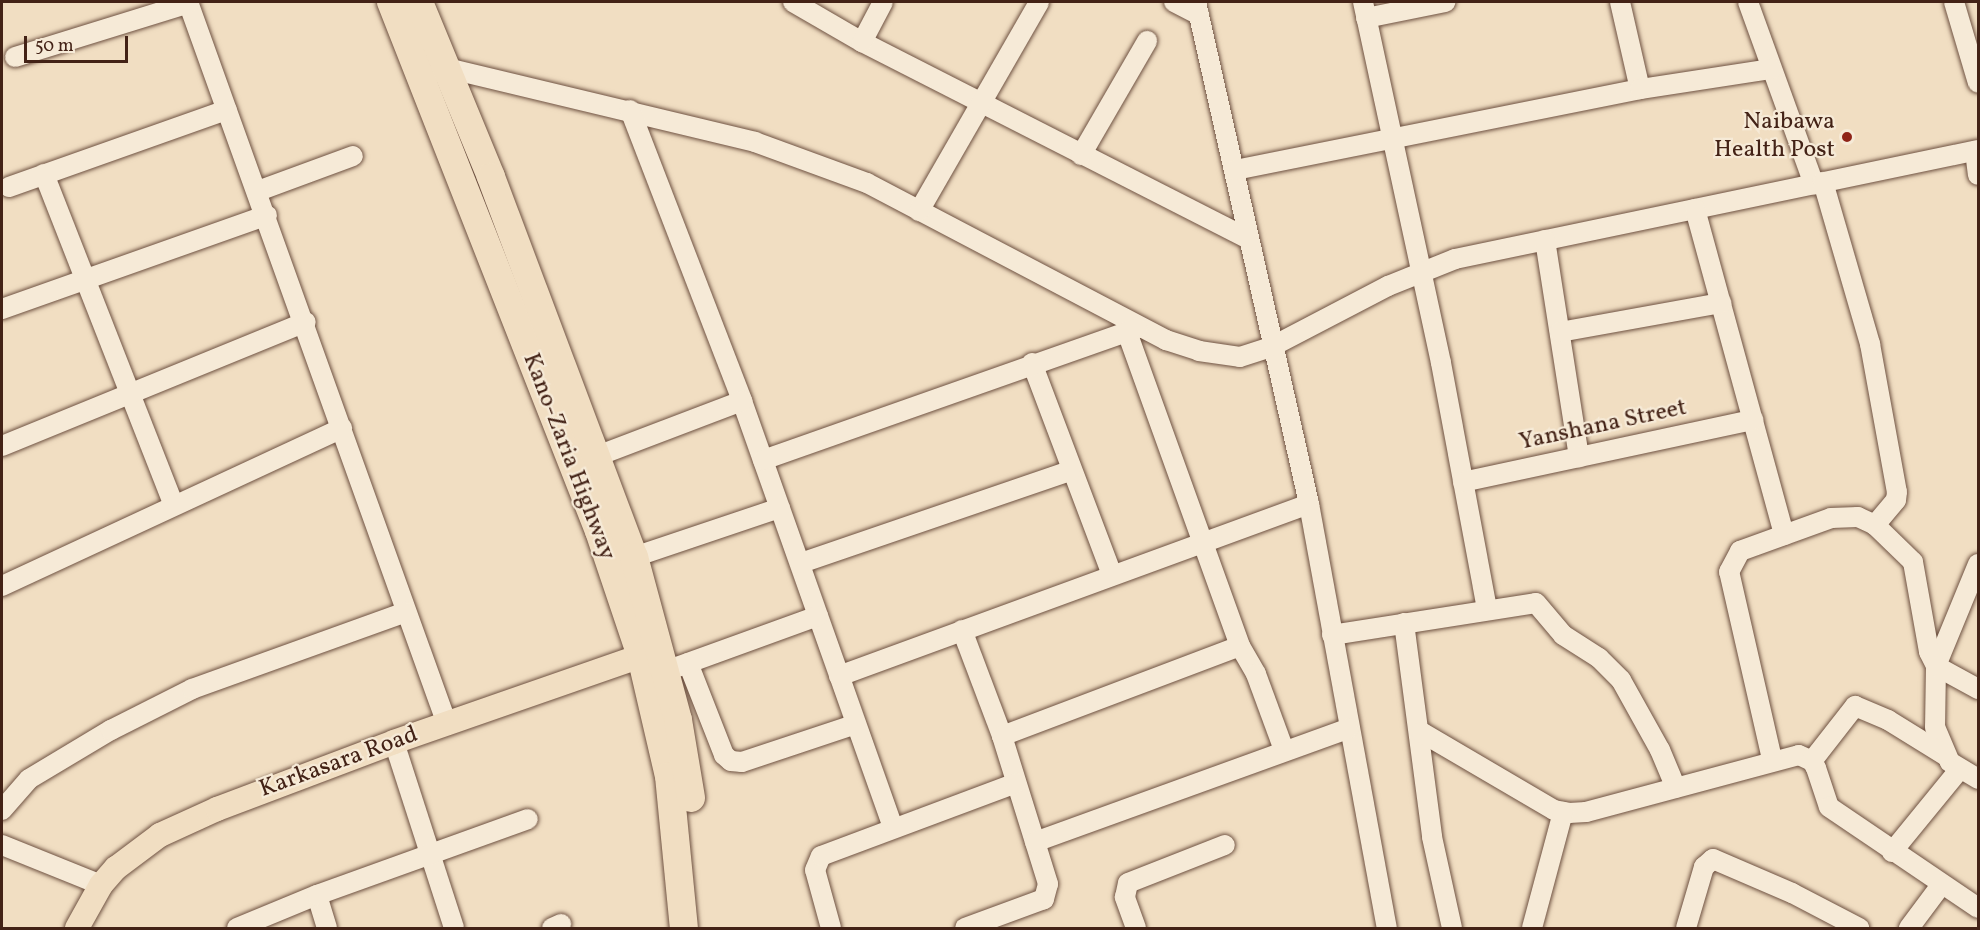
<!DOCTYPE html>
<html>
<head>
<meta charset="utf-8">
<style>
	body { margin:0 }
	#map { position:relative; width:1980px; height:930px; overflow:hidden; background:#f1dec2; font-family:Vollkorn,serif }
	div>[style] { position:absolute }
	.roads { filter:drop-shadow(0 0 2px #6e5141) drop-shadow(0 0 2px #6e5141) }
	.minor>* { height:20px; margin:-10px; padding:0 10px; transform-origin:10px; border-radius:10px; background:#f6ead7 }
	.major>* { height:24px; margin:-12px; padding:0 12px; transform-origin:12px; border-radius:12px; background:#f1dec2 }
	.highway>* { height:28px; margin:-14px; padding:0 14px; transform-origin:14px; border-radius:14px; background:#f1dec2 }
	.dots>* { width:16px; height:16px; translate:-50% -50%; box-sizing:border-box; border:3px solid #f6ead7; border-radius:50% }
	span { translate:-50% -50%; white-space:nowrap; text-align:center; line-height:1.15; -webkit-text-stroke:4.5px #f6ead7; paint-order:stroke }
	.poi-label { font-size:24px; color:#432216 }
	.right { translate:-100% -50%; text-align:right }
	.street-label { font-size:24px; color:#432216 }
	.frame { position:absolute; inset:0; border:3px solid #432216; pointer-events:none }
	.scale { position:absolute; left:24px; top:36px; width:104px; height:27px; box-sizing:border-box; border:3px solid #432216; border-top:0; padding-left:8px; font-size:18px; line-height:21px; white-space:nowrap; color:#432216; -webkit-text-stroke:4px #f6ead7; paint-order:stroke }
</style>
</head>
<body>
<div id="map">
	<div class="roads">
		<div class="minor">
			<div style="left:188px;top:2px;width:767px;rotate:70.27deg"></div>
			<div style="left:793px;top:2px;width:80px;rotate:30.1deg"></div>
			<div style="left:862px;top:42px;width:433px;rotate:27deg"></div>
			<div style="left:1174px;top:2px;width:28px;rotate:27deg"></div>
			<div style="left:1196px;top:2px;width:515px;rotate:77.31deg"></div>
			<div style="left:1309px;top:504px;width:431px;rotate:79.6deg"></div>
			<div style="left:1363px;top:2px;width:369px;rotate:77.8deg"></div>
			<div style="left:1441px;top:363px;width:250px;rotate:79.4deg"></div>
			<div style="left:1620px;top:2px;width:89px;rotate:77.1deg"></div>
			<div style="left:1748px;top:2px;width:194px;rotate:70.1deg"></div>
			<div style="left:1954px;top:2px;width:84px;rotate:73.5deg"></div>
			<div style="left:1366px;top:18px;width:81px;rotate:-11.4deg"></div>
			<div style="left:862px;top:42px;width:45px;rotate:-62.3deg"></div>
			<div style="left:15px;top:57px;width:182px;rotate:-17.2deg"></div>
			<div style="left:439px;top:71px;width:9px;rotate:-21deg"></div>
			<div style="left:447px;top:68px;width:317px;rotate:13.5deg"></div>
			<div style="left:755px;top:142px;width:119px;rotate:20.1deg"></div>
			<div style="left:867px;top:183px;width:338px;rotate:27.7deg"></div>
			<div style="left:1166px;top:340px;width:35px;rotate:18deg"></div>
			<div style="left:1199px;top:351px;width:41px;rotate:8.3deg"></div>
			<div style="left:1240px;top:357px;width:35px;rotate:-18deg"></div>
			<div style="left:1273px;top:346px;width:130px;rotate:-27.6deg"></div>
			<div style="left:1388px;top:286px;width:72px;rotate:-21.9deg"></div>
			<div style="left:1455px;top:259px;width:534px;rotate:-11.77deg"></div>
			<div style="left:630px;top:110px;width:312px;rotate:68.9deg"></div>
			<div style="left:742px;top:401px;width:452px;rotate:70.5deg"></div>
			<div style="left:1975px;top:151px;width:24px;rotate:83deg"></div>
			<div style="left:1081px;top:155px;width:132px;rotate:-59.9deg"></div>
			<div style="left:1235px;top:170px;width:413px;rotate:-11.3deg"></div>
			<div style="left:1640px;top:89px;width:133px;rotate:-8.7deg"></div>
			<div style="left:44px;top:174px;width:354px;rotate:68.6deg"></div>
			<div style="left:1823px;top:182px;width:169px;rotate:73.8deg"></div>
			<div style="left:1870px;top:344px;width:150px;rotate:79.7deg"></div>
			<div style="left:1897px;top:492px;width:8px;rotate:97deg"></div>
			<div style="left:1896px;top:500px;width:33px;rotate:130deg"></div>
			<div style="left:9px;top:187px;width:231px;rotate:-19.5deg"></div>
			<div style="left:258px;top:191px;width:101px;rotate:-20.2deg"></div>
			<div style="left:1695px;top:209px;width:338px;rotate:74.7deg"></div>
			<div style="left:919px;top:211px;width:241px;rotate:-60.1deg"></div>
			<div style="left:1545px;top:240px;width:220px;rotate:81.1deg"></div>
			<div style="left:2px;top:309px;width:281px;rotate:-19.5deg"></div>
			<div style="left:1127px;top:332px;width:334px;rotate:70.2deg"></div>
			<div style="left:1240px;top:646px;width:32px;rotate:60deg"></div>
			<div style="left:1256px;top:674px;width:81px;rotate:69.8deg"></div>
			<div style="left:1560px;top:332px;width:164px;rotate:-10.2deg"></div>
			<div style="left:1032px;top:363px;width:227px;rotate:69.3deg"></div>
			<div style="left:2px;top:446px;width:328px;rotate:-22.2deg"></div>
			<div style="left:597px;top:456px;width:155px;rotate:-20.8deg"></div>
			<div style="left:763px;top:460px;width:397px;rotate:-19.4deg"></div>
			<div style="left:1463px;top:482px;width:297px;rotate:-12.1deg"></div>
			<div style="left:634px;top:557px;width:154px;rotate:-18.6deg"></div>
			<div style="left:801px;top:563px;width:284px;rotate:-18.9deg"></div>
			<div style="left:1978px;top:564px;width:110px;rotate:112.4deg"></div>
			<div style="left:1936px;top:666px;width:61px;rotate:90.9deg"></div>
			<div style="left:1935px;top:727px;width:38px;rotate:67deg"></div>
			<div style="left:1950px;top:762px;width:33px;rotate:31deg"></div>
			<div style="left:2px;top:586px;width:375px;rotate:-24.9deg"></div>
			<div style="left:1404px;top:623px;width:216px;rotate:82.5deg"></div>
			<div style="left:1432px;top:837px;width:93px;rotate:77.6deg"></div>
			<div style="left:962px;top:630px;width:113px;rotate:69.3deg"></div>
			<div style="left:1002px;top:736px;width:155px;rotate:72.7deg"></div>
			<div style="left:1048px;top:884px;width:16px;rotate:105deg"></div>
			<div style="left:1044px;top:899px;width:84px;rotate:159.8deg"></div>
			<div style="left:1332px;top:635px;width:206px;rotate:-8.9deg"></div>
			<div style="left:1536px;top:603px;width:42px;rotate:49.8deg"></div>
			<div style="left:1563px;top:635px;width:43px;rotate:32.6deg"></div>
			<div style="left:1599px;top:658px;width:31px;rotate:45deg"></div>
			<div style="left:1621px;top:680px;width:80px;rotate:60.9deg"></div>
			<div style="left:1660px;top:750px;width:41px;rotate:67.2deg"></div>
			<div style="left:688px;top:663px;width:99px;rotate:68.6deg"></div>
			<div style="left:724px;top:755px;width:9px;rotate:41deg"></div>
			<div style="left:731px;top:761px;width:11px;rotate:5deg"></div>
			<div style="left:742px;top:762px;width:120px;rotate:-18.4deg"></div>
			<div style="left:677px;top:667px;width:150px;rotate:-19.9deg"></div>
			<div style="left:839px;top:676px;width:500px;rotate:-20.1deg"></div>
			<div style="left:1421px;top:732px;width:154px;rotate:30.4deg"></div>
			<div style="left:1554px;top:810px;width:15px;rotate:11deg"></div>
			<div style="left:1569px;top:813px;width:17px;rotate:-3deg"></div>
			<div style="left:1586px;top:812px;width:220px;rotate:-15deg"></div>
			<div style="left:1799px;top:755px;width:14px;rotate:25deg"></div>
			<div style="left:1812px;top:761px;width:8px;rotate:60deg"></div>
			<div style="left:1816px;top:768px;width:41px;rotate:71.6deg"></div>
			<div style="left:1829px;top:807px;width:180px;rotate:34.1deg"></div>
			<div style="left:1002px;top:736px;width:254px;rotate:-20.7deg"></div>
			<div style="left:394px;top:742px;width:195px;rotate:72.1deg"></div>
			<div style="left:1772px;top:759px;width:192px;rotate:-102.9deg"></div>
			<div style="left:1729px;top:572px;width:24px;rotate:-62deg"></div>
			<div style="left:1740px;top:551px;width:97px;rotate:-19.9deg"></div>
			<div style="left:1831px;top:518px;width:27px;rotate:-2deg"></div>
			<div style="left:1858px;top:517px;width:19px;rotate:25deg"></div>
			<div style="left:1875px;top:525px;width:53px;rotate:44.2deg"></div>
			<div style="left:1913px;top:562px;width:91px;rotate:79.9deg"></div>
			<div style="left:1929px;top:652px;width:16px;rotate:63deg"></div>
			<div style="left:1936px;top:666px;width:48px;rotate:28.7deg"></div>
			<div style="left:1812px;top:761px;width:70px;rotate:-52deg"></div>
			<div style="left:1855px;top:706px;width:36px;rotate:23deg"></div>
			<div style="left:1888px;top:720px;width:68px;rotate:31.8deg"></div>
			<div style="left:2px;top:810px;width:41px;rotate:-48.9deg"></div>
			<div style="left:29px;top:779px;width:96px;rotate:-30.9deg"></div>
			<div style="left:111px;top:730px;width:91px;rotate:-26.8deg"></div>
			<div style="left:192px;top:689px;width:227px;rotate:-19.8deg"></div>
			<div style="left:1035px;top:842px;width:333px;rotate:-19.9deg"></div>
			<div style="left:2px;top:845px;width:107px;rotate:22deg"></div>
			<div style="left:1892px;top:852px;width:107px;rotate:-50.7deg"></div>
			<div style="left:237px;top:928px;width:87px;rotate:-22.4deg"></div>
			<div style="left:327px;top:928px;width:34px;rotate:-107deg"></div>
			<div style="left:317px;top:895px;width:224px;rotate:-19.8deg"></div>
			<div style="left:552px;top:928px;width:10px;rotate:-24deg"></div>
			<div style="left:831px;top:928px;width:60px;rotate:-105.4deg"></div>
			<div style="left:815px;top:870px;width:15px;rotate:-67deg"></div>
			<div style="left:821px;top:856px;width:208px;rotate:-20.5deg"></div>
			<div style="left:1136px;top:928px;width:33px;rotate:-110deg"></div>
			<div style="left:1125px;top:897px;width:14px;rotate:-78deg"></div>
			<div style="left:1128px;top:883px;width:104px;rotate:-21.4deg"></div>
			<div style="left:1532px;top:928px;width:120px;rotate:-75deg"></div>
			<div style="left:1686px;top:928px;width:64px;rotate:-73.6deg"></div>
			<div style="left:1704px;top:867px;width:12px;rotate:-42deg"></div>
			<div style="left:1713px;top:859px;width:86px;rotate:23.3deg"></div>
			<div style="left:1792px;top:893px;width:76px;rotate:27.6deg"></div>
			<div style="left:1909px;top:928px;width:54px;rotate:-53.3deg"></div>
		</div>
		<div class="major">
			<div style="left:77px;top:928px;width:49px;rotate:-60.8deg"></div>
			<div style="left:101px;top:885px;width:23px;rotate:-49deg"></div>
			<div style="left:116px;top:868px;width:55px;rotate:-36.9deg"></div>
			<div style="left:160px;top:835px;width:63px;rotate:-24.5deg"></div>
			<div style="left:217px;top:809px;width:189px;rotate:-20.7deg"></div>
			<div style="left:394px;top:742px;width:262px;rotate:-19.2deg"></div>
		</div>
		<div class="highway">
			<div style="left:391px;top:2px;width:568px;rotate:68.54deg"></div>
			<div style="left:599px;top:531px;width:132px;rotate:71.4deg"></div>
			<div style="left:641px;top:656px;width:123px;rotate:76.9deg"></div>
			<div style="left:669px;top:776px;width:153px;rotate:84.4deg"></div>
			<div style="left:419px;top:2px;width:189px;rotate:67.6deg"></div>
			<div style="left:491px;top:177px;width:406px;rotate:69.4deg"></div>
			<div style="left:634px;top:557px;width:169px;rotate:74.9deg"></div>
			<div style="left:678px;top:720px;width:79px;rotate:80.5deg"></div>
		</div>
	</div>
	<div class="dots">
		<div style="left:1847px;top:137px;background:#8f2418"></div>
	</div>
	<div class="poi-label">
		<span class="right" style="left:1835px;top:137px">Naibawa<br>Health Post</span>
	</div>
	<div class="street-label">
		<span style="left:1603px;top:426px;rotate:-12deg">Yanshana Street</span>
		<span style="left:568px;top:457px;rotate:69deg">Kano-Zaria Highway</span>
		<span style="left:339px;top:763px;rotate:-20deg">Karkasara Road</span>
	</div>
	<div class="frame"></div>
	<div class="scale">50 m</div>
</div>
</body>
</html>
